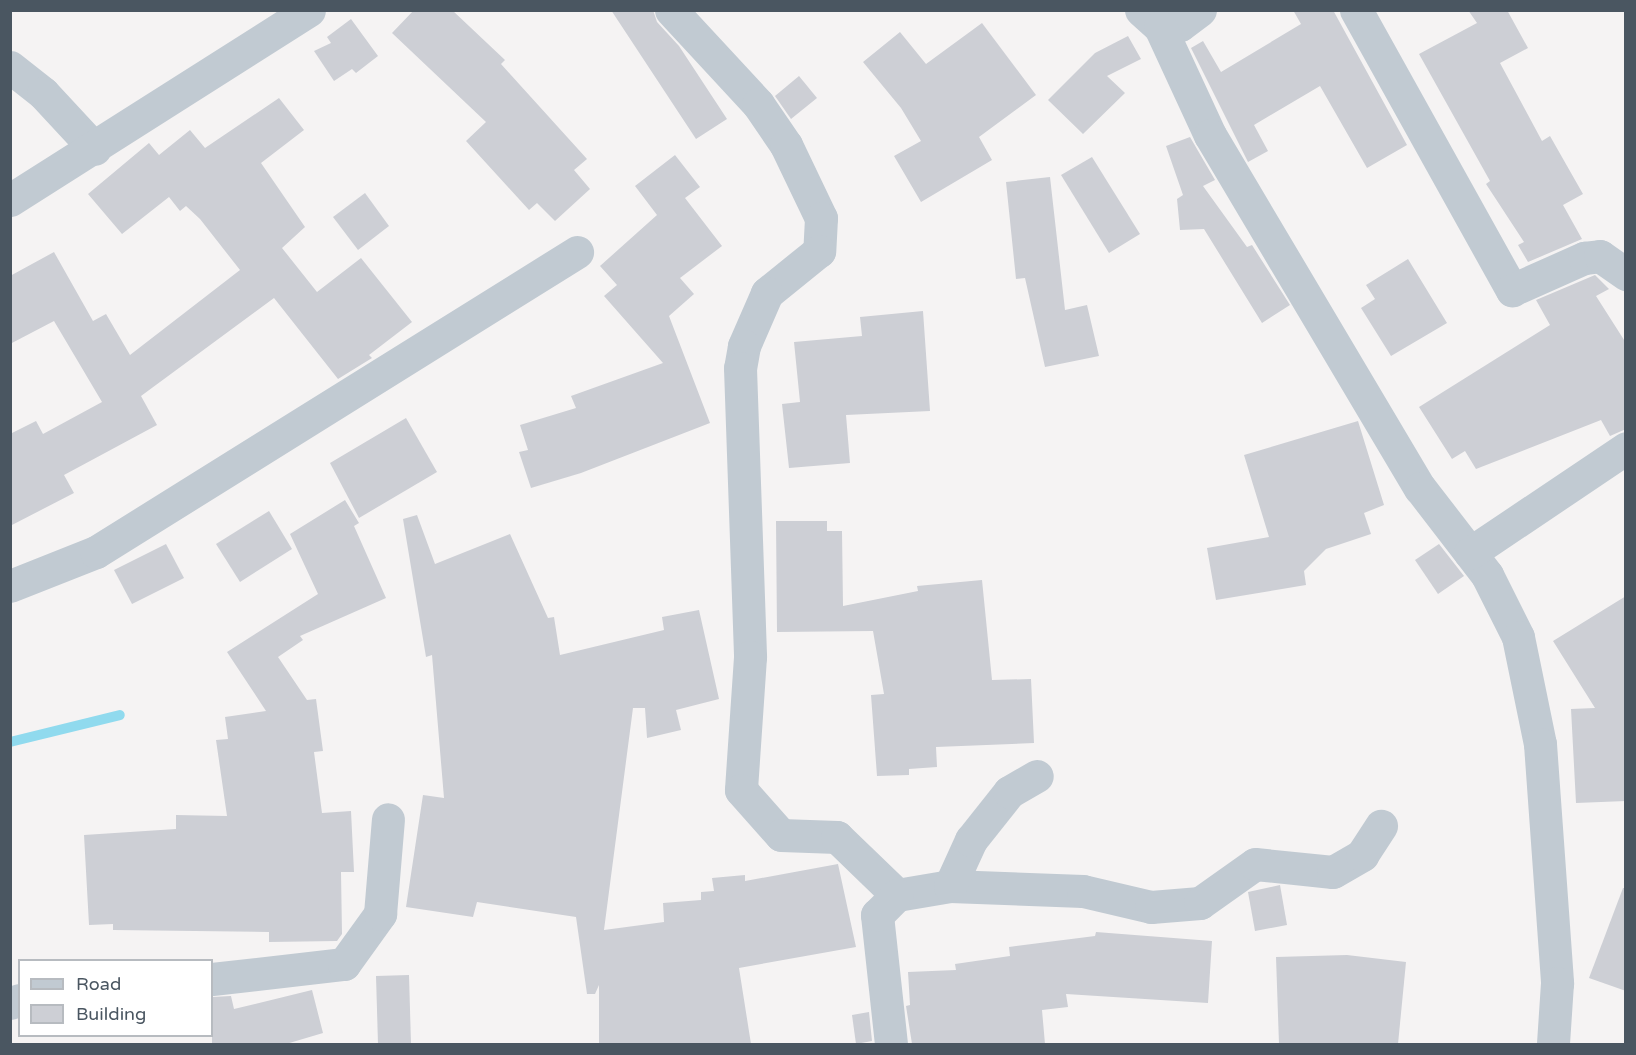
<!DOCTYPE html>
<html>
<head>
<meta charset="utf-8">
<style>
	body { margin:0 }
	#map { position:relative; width:1636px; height:1055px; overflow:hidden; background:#f5f3f3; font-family:"Varela Round",sans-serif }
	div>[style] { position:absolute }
	.stream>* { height:10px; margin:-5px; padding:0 5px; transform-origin:5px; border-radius:5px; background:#90daee }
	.building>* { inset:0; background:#cdcfd5 }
	.minor>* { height:33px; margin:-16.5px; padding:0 16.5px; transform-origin:16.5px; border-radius:16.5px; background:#c1cad2 }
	span { translate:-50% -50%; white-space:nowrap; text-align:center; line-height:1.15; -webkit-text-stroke:4.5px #fff; paint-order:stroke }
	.frame { position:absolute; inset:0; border:12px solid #4a5661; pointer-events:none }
	.legend { position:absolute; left:18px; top:959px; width:195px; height:78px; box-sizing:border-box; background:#fff; border:2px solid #b7bbc0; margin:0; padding:8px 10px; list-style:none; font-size:18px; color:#4a5661 }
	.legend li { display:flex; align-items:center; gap:12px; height:30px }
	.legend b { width:30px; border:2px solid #b7bbc0 }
</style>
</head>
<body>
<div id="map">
	<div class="stream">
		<div style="left:10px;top:742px;width:113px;rotate:-13.8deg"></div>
	</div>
	<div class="building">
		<div style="clip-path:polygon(414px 10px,452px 10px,505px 60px,501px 64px,587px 159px,574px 170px,590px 189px,555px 221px,537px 203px,529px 210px,466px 141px,486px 122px,392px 33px)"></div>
		<div style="clip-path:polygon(611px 10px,653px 10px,657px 22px,679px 46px,727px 119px,696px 139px)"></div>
		<div style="clip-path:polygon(1293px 10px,1333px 10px,1407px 145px,1367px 168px,1320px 86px,1254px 125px,1268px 151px,1248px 162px,1191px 48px,1203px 41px,1221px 72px,1301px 24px)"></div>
		<div style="clip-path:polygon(1468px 10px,1507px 10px,1528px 48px,1500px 63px,1542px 141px,1550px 136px,1583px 194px,1563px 205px,1582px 239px,1528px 262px,1518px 245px,1524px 242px,1486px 184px,1490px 181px,1419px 54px,1477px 23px)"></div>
		<div style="clip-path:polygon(351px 19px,378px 56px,356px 73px,352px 69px,334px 81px,314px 51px,331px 43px,327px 37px)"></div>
		<div style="clip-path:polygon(982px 23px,1036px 95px,979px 137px,992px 160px,921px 202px,894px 156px,921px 141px,901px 108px,863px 62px,900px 32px,926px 64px)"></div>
		<div style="clip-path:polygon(1128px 36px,1141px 59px,1107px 76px,1125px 93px,1083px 134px,1048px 100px,1095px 53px)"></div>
		<div style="clip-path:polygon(799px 76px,817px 98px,791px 119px,775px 96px)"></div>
		<div style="clip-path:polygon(279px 98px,304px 130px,261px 163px,305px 227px,282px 248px,317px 292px,361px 258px,412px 322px,369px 355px,372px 358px,338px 379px,274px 298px,141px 396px,157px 425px,64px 475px,74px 493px,10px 526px,10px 434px,36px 421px,43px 434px,102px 402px,54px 321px,10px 344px,10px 276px,54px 252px,93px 321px,106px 314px,130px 355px,240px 270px,200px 219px,186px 206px,180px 211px,169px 197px,122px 234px,88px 194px,149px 143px,159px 155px,190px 130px,205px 148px)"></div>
		<div style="clip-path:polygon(1190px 137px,1215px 180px,1203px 186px,1247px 247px,1252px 245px,1290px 305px,1262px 323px,1204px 229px,1180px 230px,1177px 199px,1183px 195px,1166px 146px)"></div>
		<div style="clip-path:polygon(675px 155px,700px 187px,685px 198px,722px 246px,680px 278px,694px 294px,669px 316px,710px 423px,581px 473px,531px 488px,519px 452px,528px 450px,520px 425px,576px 408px,571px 396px,663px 363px,604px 296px,617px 285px,600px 266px,657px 215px,635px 186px)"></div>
		<div style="clip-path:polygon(1092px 157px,1140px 234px,1109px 253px,1061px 175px)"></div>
		<div style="clip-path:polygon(1050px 177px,1065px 310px,1087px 305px,1099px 356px,1045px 367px,1025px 278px,1016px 279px,1006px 182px)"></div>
		<div style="clip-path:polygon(365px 193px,389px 226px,358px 250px,333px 217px)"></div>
		<div style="clip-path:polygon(1408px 259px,1447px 323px,1391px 356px,1361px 308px,1375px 299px,1366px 285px)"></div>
		<div style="clip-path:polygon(1595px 275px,1609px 289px,1596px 296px,1626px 343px,1626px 429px,1610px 436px,1601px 420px,1476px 469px,1465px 451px,1452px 459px,1419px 407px,1550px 325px,1536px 300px)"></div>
		<div style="clip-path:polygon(923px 311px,930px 411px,846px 415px,850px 463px,789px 468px,782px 404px,800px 402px,794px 342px,862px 336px,860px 317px)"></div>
		<div style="clip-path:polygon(406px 418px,437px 472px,359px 518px,330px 463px)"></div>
		<div style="clip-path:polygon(1358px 421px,1384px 505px,1364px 513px,1371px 534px,1326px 549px,1304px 571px,1306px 585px,1216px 600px,1207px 548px,1269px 537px,1244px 455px)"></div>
		<div style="clip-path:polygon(345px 500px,359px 523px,354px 526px,386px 598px,300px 636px,303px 640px,278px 657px,307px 700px,316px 699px,323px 751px,314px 752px,322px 813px,351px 811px,354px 872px,341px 872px,342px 934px,337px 941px,269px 942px,269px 932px,113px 930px,113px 924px,89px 925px,84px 835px,176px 829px,176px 815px,227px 816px,216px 740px,228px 739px,225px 717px,266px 711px,227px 652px,318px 594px,290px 534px)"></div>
		<div style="clip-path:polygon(269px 511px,292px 549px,240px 582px,216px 544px)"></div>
		<div style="clip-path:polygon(417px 515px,435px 564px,510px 534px,548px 618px,554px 617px,560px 655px,664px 630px,662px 617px,699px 610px,719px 699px,676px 710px,681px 730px,647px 738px,645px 708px,633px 708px,604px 930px,664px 922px,663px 903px,701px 900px,701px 892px,714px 891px,712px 878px,745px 875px,745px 881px,838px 864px,856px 947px,739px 968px,751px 1044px,599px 1044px,599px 985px,595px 994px,587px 994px,576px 917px,477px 902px,473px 917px,406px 907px,423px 795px,444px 798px,432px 655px,426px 657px,403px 519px)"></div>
		<div style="clip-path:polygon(776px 521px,827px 521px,827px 531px,842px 531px,843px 606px,918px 591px,917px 586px,982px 580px,992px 680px,1031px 679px,1034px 743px,936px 747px,937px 767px,909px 769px,909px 775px,877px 776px,871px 695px,884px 694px,873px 631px,777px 632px)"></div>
		<div style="clip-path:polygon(166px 544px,184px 578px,132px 604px,114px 570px)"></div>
		<div style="clip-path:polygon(1439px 544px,1464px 576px,1438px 594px,1415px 560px)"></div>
		<div style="clip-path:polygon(1626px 596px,1626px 801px,1576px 803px,1571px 709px,1595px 708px,1553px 641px)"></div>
		<div style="clip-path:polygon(1280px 885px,1287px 925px,1255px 931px,1248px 892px)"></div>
		<div style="clip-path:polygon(1623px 888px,1626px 888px,1626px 991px,1589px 978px)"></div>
		<div style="clip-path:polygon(1096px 932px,1212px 941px,1208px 1003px,1066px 994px,1068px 1007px,1042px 1010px,1045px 1044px,912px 1044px,906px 1006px,910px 1005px,908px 972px,956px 970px,955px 964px,1010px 956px,1009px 947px,1095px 936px)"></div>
		<div style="clip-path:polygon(1347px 955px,1406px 962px,1398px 1044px,1279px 1044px,1276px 957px)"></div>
		<div style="clip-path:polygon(409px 975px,411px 1044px,378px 1044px,376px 976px)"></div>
		<div style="clip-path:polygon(312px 990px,323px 1033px,286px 1044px,212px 1044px,212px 997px,231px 996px,234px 1009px)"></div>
		<div style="clip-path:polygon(869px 1012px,872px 1041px,856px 1044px,852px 1015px)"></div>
	</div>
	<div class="minor">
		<div style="left:671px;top:10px;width:128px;rotate:47.2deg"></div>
		<div style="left:758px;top:104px;width:50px;rotate:55.7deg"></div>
		<div style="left:786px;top:145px;width:81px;rotate:64.4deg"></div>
		<div style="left:821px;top:218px;width:33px;rotate:93deg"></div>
		<div style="left:819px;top:251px;width:67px;rotate:141.1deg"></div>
		<div style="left:767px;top:293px;width:58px;rotate:113.5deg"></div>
		<div style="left:744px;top:346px;width:22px;rotate:100deg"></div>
		<div style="left:740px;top:368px;width:289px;rotate:88deg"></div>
		<div style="left:750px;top:657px;width:133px;rotate:93.9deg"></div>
		<div style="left:741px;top:790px;width:60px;rotate:48.4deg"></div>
		<div style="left:781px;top:835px;width:56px;rotate:2deg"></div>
		<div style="left:837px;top:837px;width:83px;rotate:44deg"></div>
		<div style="left:897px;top:895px;width:54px;rotate:-9.6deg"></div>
		<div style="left:950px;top:886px;width:133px;rotate:2.2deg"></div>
		<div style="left:1083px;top:891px;width:70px;rotate:13.2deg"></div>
		<div style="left:1151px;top:907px;width:49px;rotate:-4.7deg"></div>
		<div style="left:1200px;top:903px;width:67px;rotate:-35.3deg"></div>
		<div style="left:1255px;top:864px;width:78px;rotate:5.9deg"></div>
		<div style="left:1333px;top:872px;width:34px;rotate:-30deg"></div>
		<div style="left:1362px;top:855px;width:35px;rotate:-57deg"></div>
		<div style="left:1141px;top:10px;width:25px;rotate:42deg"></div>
		<div style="left:1160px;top:27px;width:20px;rotate:-6deg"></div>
		<div style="left:1180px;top:25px;width:25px;rotate:-37deg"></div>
		<div style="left:1356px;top:10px;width:321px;rotate:60.9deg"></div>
		<div style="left:1512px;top:290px;width:79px;rotate:-24deg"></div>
		<div style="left:1584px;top:258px;width:16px;rotate:-7deg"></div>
		<div style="left:1600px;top:256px;width:32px;rotate:35deg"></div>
		<div style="left:1160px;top:27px;width:119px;rotate:65.2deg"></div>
		<div style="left:1210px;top:135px;width:411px;rotate:59.3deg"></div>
		<div style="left:1420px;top:488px;width:110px;rotate:52.4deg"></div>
		<div style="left:1487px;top:575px;width:69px;rotate:63.4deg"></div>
		<div style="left:1518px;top:637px;width:109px;rotate:78.4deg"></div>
		<div style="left:1540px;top:744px;width:240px;rotate:85.9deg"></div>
		<div style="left:1557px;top:983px;width:61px;rotate:93.8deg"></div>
		<div style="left:10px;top:67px;width:42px;rotate:38.2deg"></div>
		<div style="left:43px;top:93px;width:76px;rotate:47.1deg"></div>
		<div style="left:10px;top:200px;width:354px;rotate:-32.4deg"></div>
		<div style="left:1470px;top:553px;width:188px;rotate:-33.9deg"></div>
		<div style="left:10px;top:586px;width:92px;rotate:-21.6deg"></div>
		<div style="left:96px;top:552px;width:567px;rotate:-31.95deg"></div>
		<div style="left:950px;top:886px;width:51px;rotate:-65.5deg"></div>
		<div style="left:971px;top:840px;width:61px;rotate:-51.6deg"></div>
		<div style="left:1009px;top:792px;width:32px;rotate:-30deg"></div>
		<div style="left:212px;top:979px;width:133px;rotate:-6.5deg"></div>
		<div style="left:344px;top:964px;width:62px;rotate:-54.2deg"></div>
		<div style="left:380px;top:914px;width:95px;rotate:-85.2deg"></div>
		<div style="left:10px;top:1003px;width:10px;rotate:-17deg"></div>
		<div style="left:891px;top:1044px;width:130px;rotate:-96.2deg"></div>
		<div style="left:877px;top:915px;width:28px;rotate:-45deg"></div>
	</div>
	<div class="frame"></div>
	<ul class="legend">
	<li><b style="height:8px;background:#c1cad2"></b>Road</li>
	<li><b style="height:16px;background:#cdcfd5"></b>Building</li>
	</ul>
</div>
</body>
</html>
